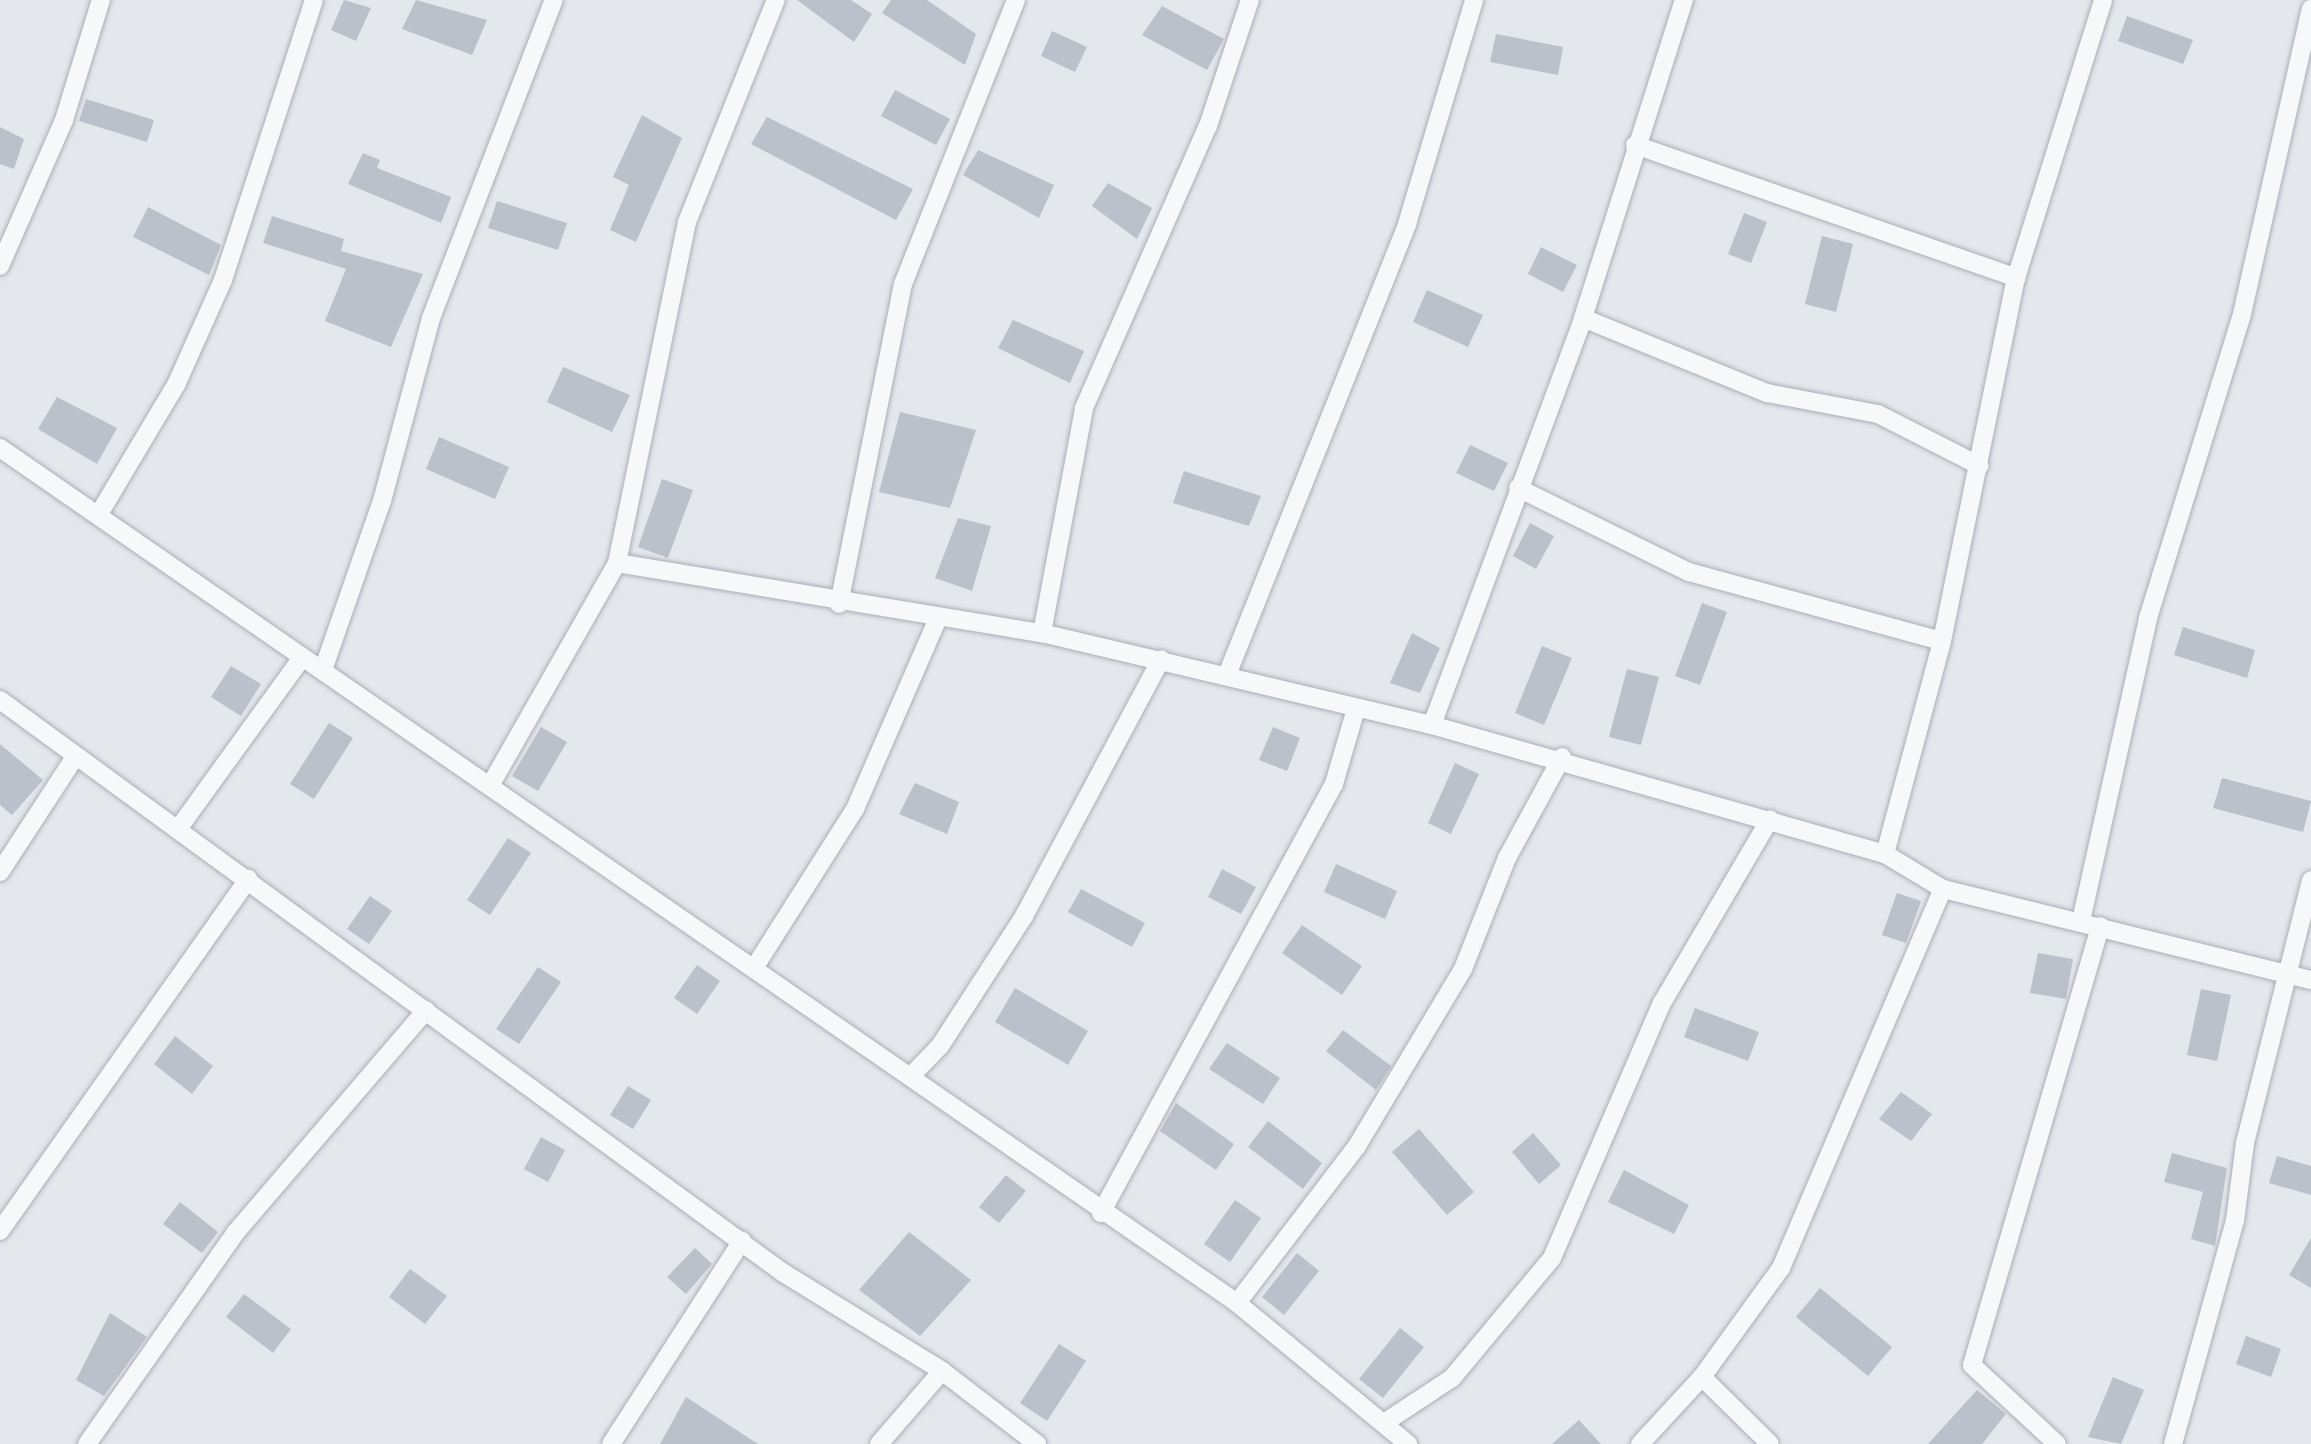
<!DOCTYPE html>
<html>
<head>
<meta charset="utf-8">
<style>
	body { margin:0 }
	#map { position:relative; width:2311px; height:1444px; overflow:hidden; background:#e4e7ec; font-family:Figtree,sans-serif }
	div>[style] { position:absolute }
	.building>* { inset:0; background:#bbc0ca }
	.roads { filter:drop-shadow(0 0 2px #a9aeb7) drop-shadow(0 0 2px #a9aeb7) }
	.street>* { height:18px; margin:-9px; padding:0 9px; transform-origin:9px; border-radius:9px; background:#f7f8fa }
	span { translate:-50% -50%; white-space:nowrap; text-align:center; line-height:1.15; -webkit-text-stroke:9px #f4f6f9; paint-order:stroke }
</style>
</head>
<body>
<div id="map">
	<div class="building">
		<div style="clip-path:polygon(344px 0,371px 8px,356px 41px,331px 30px)"></div>
		<div style="clip-path:polygon(416px 0,487px 20px,472px 55px,402px 29px)"></div>
		<div style="clip-path:polygon(797px 0,851px 0,872px 14px,854px 42px)"></div>
		<div style="clip-path:polygon(891px 0,927px 0,976px 34px,965px 65px,882px 13px)"></div>
		<div style="clip-path:polygon(1162px 6px,1224px 39px,1207px 70px,1142px 35px)"></div>
		<div style="clip-path:polygon(2127px 16px,2193px 40px,2183px 64px,2118px 41px)"></div>
		<div style="clip-path:polygon(1052px 31px,1087px 47px,1075px 72px,1041px 56px)"></div>
		<div style="clip-path:polygon(1496px 34px,1563px 47px,1558px 75px,1490px 62px)"></div>
		<div style="clip-path:polygon(895px 90px,950px 119px,936px 145px,881px 116px)"></div>
		<div style="clip-path:polygon(86px 99px,154px 120px,147px 142px,79px 121px)"></div>
		<div style="clip-path:polygon(642px 115px,682px 138px,636px 242px,610px 230px,629px 185px,613px 177px)"></div>
		<div style="clip-path:polygon(767px 117px,913px 189px,896px 220px,751px 144px)"></div>
		<div style="clip-path:polygon(0 127px,24px 139px,14px 169px,0 164px)"></div>
		<div style="clip-path:polygon(978px 150px,1054px 185px,1039px 218px,963px 175px)"></div>
		<div style="clip-path:polygon(363px 153px,380px 160px,377px 168px,451px 197px,441px 223px,348px 184px)"></div>
		<div style="clip-path:polygon(1108px 183px,1152px 208px,1137px 239px,1092px 206px)"></div>
		<div style="clip-path:polygon(497px 201px,567px 223px,558px 250px,488px 228px)"></div>
		<div style="clip-path:polygon(148px 207px,221px 245px,209px 275px,133px 237px)"></div>
		<div style="clip-path:polygon(1744px 213px,1767px 222px,1751px 263px,1728px 254px)"></div>
		<div style="clip-path:polygon(272px 216px,344px 239px,341px 251px,423px 274px,391px 347px,325px 321px,346px 269px,263px 243px)"></div>
		<div style="clip-path:polygon(1822px 236px,1853px 244px,1836px 312px,1805px 304px)"></div>
		<div style="clip-path:polygon(1541px 247px,1577px 265px,1563px 292px,1528px 274px)"></div>
		<div style="clip-path:polygon(1427px 290px,1483px 315px,1468px 347px,1413px 322px)"></div>
		<div style="clip-path:polygon(1013px 320px,1084px 351px,1070px 383px,998px 348px)"></div>
		<div style="clip-path:polygon(563px 367px,630px 395px,612px 432px,547px 402px)"></div>
		<div style="clip-path:polygon(57px 397px,117px 428px,97px 464px,38px 429px)"></div>
		<div style="clip-path:polygon(900px 412px,976px 430px,950px 508px,879px 492px)"></div>
		<div style="clip-path:polygon(439px 437px,509px 467px,495px 499px,426px 469px)"></div>
		<div style="clip-path:polygon(1470px 445px,1508px 463px,1494px 491px,1456px 473px)"></div>
		<div style="clip-path:polygon(1184px 471px,1261px 496px,1249px 526px,1173px 503px)"></div>
		<div style="clip-path:polygon(662px 479px,693px 490px,668px 558px,638px 547px)"></div>
		<div style="clip-path:polygon(958px 518px,991px 526px,972px 591px,935px 578px)"></div>
		<div style="clip-path:polygon(1530px 523px,1554px 536px,1536px 569px,1513px 556px)"></div>
		<div style="clip-path:polygon(1702px 603px,1727px 612px,1700px 685px,1675px 676px)"></div>
		<div style="clip-path:polygon(2183px 627px,2255px 650px,2247px 678px,2174px 655px)"></div>
		<div style="clip-path:polygon(1412px 633px,1440px 648px,1420px 693px,1390px 683px)"></div>
		<div style="clip-path:polygon(1542px 646px,1572px 658px,1544px 725px,1515px 713px)"></div>
		<div style="clip-path:polygon(231px 666px,261px 684px,241px 716px,211px 697px)"></div>
		<div style="clip-path:polygon(1627px 669px,1659px 677px,1641px 745px,1609px 737px)"></div>
		<div style="clip-path:polygon(329px 723px,353px 738px,314px 799px,290px 784px)"></div>
		<div style="clip-path:polygon(541px 727px,567px 742px,538px 791px,512px 776px)"></div>
		<div style="clip-path:polygon(1273px 727px,1300px 738px,1287px 771px,1259px 760px)"></div>
		<div style="clip-path:polygon(0 744px,43px 780px,12px 815px,0 805px)"></div>
		<div style="clip-path:polygon(1455px 763px,1479px 774px,1451px 834px,1428px 823px)"></div>
		<div style="clip-path:polygon(2222px 778px,2311px 801px,2303px 832px,2213px 808px)"></div>
		<div style="clip-path:polygon(915px 783px,959px 802px,947px 834px,899px 814px)"></div>
		<div style="clip-path:polygon(508px 838px,531px 853px,490px 915px,467px 900px)"></div>
		<div style="clip-path:polygon(1336px 864px,1397px 891px,1385px 919px,1324px 892px)"></div>
		<div style="clip-path:polygon(1222px 869px,1256px 887px,1241px 914px,1208px 897px)"></div>
		<div style="clip-path:polygon(1081px 889px,1145px 923px,1132px 947px,1068px 912px)"></div>
		<div style="clip-path:polygon(1897px 893px,1921px 901px,1906px 943px,1882px 935px)"></div>
		<div style="clip-path:polygon(370px 896px,392px 911px,369px 944px,347px 929px)"></div>
		<div style="clip-path:polygon(1302px 925px,1362px 966px,1342px 995px,1282px 953px)"></div>
		<div style="clip-path:polygon(2038px 953px,2073px 959px,2066px 999px,2030px 993px)"></div>
		<div style="clip-path:polygon(697px 965px,720px 981px,697px 1014px,674px 998px)"></div>
		<div style="clip-path:polygon(538px 967px,561px 982px,519px 1044px,496px 1029px)"></div>
		<div style="clip-path:polygon(1015px 988px,1088px 1031px,1068px 1065px,995px 1022px)"></div>
		<div style="clip-path:polygon(2201px 989px,2231px 995px,2217px 1061px,2187px 1055px)"></div>
		<div style="clip-path:polygon(1695px 1008px,1759px 1032px,1748px 1061px,1684px 1037px)"></div>
		<div style="clip-path:polygon(1343px 1030px,1391px 1066px,1376px 1090px,1326px 1051px)"></div>
		<div style="clip-path:polygon(175px 1036px,213px 1066px,192px 1094px,154px 1064px)"></div>
		<div style="clip-path:polygon(1227px 1043px,1280px 1078px,1263px 1104px,1209px 1069px)"></div>
		<div style="clip-path:polygon(628px 1086px,651px 1100px,633px 1129px,610px 1115px)"></div>
		<div style="clip-path:polygon(1901px 1092px,1932px 1114px,1911px 1141px,1879px 1119px)"></div>
		<div style="clip-path:polygon(1176px 1103px,1234px 1144px,1216px 1170px,1160px 1131px)"></div>
		<div style="clip-path:polygon(1268px 1121px,1322px 1163px,1303px 1189px,1248px 1147px)"></div>
		<div style="clip-path:polygon(1419px 1129px,1474px 1192px,1447px 1215px,1392px 1152px)"></div>
		<div style="clip-path:polygon(1533px 1133px,1561px 1165px,1539px 1184px,1512px 1152px)"></div>
		<div style="clip-path:polygon(541px 1137px,565px 1150px,548px 1182px,524px 1169px)"></div>
		<div style="clip-path:polygon(2172px 1153px,2227px 1168px,2215px 1246px,2191px 1239px,2203px 1192px,2164px 1182px)"></div>
		<div style="clip-path:polygon(2277px 1156px,2311px 1166px,2311px 1195px,2269px 1183px)"></div>
		<div style="clip-path:polygon(1624px 1170px,1689px 1205px,1674px 1234px,1608px 1202px)"></div>
		<div style="clip-path:polygon(1006px 1175px,1026px 1191px,999px 1223px,979px 1207px)"></div>
		<div style="clip-path:polygon(1235px 1200px,1261px 1218px,1230px 1262px,1204px 1244px)"></div>
		<div style="clip-path:polygon(180px 1202px,218px 1232px,202px 1253px,163px 1224px)"></div>
		<div style="clip-path:polygon(909px 1232px,971px 1280px,920px 1336px,859px 1290px)"></div>
		<div style="clip-path:polygon(2311px 1238px,2311px 1288px,2289px 1275px)"></div>
		<div style="clip-path:polygon(695px 1248px,712px 1264px,686px 1294px,667px 1277px)"></div>
		<div style="clip-path:polygon(1297px 1253px,1319px 1271px,1284px 1315px,1262px 1297px)"></div>
		<div style="clip-path:polygon(410px 1269px,447px 1296px,425px 1324px,389px 1297px)"></div>
		<div style="clip-path:polygon(1820px 1288px,1892px 1347px,1868px 1376px,1796px 1317px)"></div>
		<div style="clip-path:polygon(244px 1294px,291px 1329px,273px 1353px,226px 1317px)"></div>
		<div style="clip-path:polygon(110px 1313px,147px 1337px,104px 1396px,76px 1380px)"></div>
		<div style="clip-path:polygon(1400px 1328px,1424px 1347px,1383px 1398px,1359px 1379px)"></div>
		<div style="clip-path:polygon(2246px 1336px,2281px 1349px,2271px 1377px,2236px 1364px)"></div>
		<div style="clip-path:polygon(1059px 1344px,1086px 1361px,1047px 1421px,1020px 1403px)"></div>
		<div style="clip-path:polygon(2113px 1377px,2144px 1390px,2121px 1444px,2088px 1437px)"></div>
		<div style="clip-path:polygon(1977px 1390px,2006px 1414px,1982px 1444px,1928px 1444px)"></div>
		<div style="clip-path:polygon(686px 1397px,758px 1444px,660px 1444px)"></div>
		<div style="clip-path:polygon(1579px 1420px,1601px 1444px,1552px 1444px)"></div>
	</div>
	<div class="roads">
		<div class="street">
			<div style="left:1635px;top:145px;width:404px;rotate:19.2deg"></div>
			<div style="left:0;top:266px;width:159px;rotate:-66.3deg"></div>
			<div style="left:64px;top:120px;width:126px;rotate:-72.9deg"></div>
			<div style="left:1583px;top:318px;width:199px;rotate:22.2deg"></div>
			<div style="left:1767px;top:393px;width:113px;rotate:10.7deg"></div>
			<div style="left:1878px;top:414px;width:114px;rotate:27deg"></div>
			<div style="left:0;top:448px;width:1504px;rotate:34.65deg"></div>
			<div style="left:1237px;top:1303px;width:222px;rotate:39.5deg"></div>
			<div style="left:1518px;top:488px;width:191px;rotate:26.2deg"></div>
			<div style="left:1689px;top:572px;width:262px;rotate:15.3deg"></div>
			<div style="left:99px;top:514px;width:150px;rotate:-59.2deg"></div>
			<div style="left:176px;top:385px;width:115px;rotate:-65.9deg"></div>
			<div style="left:223px;top:280px;width:294px;rotate:-72deg"></div>
			<div style="left:617px;top:563px;width:431px;rotate:9.4deg"></div>
			<div style="left:1042px;top:633px;width:401px;rotate:13.3deg"></div>
			<div style="left:1432px;top:725px;width:471px;rotate:15.9deg"></div>
			<div style="left:1885px;top:854px;width:68px;rotate:31.1deg"></div>
			<div style="left:1943px;top:889px;width:379px;rotate:13.9deg"></div>
			<div style="left:839px;top:604px;width:326px;rotate:-78.7deg"></div>
			<div style="left:903px;top:284px;width:306px;rotate:-68.3deg"></div>
			<div style="left:1042px;top:633px;width:229px;rotate:-79.4deg"></div>
			<div style="left:1084px;top:408px;width:308px;rotate:-66.3deg"></div>
			<div style="left:1208px;top:126px;width:133px;rotate:-71.6deg"></div>
			<div style="left:323px;top:670px;width:179px;rotate:-70.8deg"></div>
			<div style="left:382px;top:501px;width:189px;rotate:-75deg"></div>
			<div style="left:431px;top:318px;width:341px;rotate:-68.9deg"></div>
			<div style="left:1227px;top:675px;width:486px;rotate:-68.2deg"></div>
			<div style="left:1407px;top:224px;width:234px;rotate:-73.3deg"></div>
			<div style="left:0;top:700px;width:969px;rotate:36.18deg"></div>
			<div style="left:782px;top:1272px;width:188px;rotate:31.7deg"></div>
			<div style="left:942px;top:1371px;width:120px;rotate:37.5deg"></div>
			<div style="left:1432px;top:725px;width:434px;rotate:-69.6deg"></div>
			<div style="left:1583px;top:318px;width:334px;rotate:-72.4deg"></div>
			<div style="left:491px;top:784px;width:254px;rotate:-60.3deg"></div>
			<div style="left:617px;top:563px;width:348px;rotate:-78.4deg"></div>
			<div style="left:687px;top:222px;width:239px;rotate:-68.2deg"></div>
			<div style="left:178px;top:829px;width:210px;rotate:-54.1deg"></div>
			<div style="left:1885px;top:854px;width:220px;rotate:-75deg"></div>
			<div style="left:1942px;top:641px;width:370px;rotate:-78.5deg"></div>
			<div style="left:2016px;top:278px;width:291px;rotate:-72.6deg"></div>
			<div style="left:0;top:872px;width:137px;rotate:-56.9deg"></div>
			<div style="left:2081px;top:921px;width:310px;rotate:-77.5deg"></div>
			<div style="left:2148px;top:618px;width:318px;rotate:-72.8deg"></div>
			<div style="left:2242px;top:314px;width:313px;rotate:-77.3deg"></div>
			<div style="left:756px;top:965px;width:185px;rotate:-57.6deg"></div>
			<div style="left:855px;top:809px;width:208px;rotate:-66.5deg"></div>
			<div style="left:911px;top:1076px;width:42px;rotate:-46deg"></div>
			<div style="left:940px;top:1046px;width:155px;rotate:-57.1deg"></div>
			<div style="left:1024px;top:916px;width:291px;rotate:-61.9deg"></div>
			<div style="left:1101px;top:1213px;width:488px;rotate:-61.5deg"></div>
			<div style="left:1334px;top:784px;width:75px;rotate:-73.7deg"></div>
			<div style="left:0;top:1231px;width:431px;rotate:-54.8deg"></div>
			<div style="left:1237px;top:1303px;width:198px;rotate:-52.6deg"></div>
			<div style="left:1357px;top:1146px;width:206px;rotate:-59.1deg"></div>
			<div style="left:1463px;top:969px;width:119px;rotate:-68.4deg"></div>
			<div style="left:1507px;top:858px;width:115px;rotate:-61.4deg"></div>
			<div style="left:1702px;top:1377px;width:135px;rotate:-54.1deg"></div>
			<div style="left:1781px;top:1268px;width:412px;rotate:-66.9deg"></div>
			<div style="left:1384px;top:1423px;width:82px;rotate:-33.5deg"></div>
			<div style="left:1452px;top:1378px;width:156px;rotate:-50.2deg"></div>
			<div style="left:1552px;top:1258px;width:278px;rotate:-66.7deg"></div>
			<div style="left:1662px;top:1003px;width:213px;rotate:-59.6deg"></div>
			<div style="left:87px;top:1444px;width:259px;rotate:-54.9deg"></div>
			<div style="left:236px;top:1232px;width:292px;rotate:-49.4deg"></div>
			<div style="left:611px;top:1444px;width:242px;rotate:-57.2deg"></div>
			<div style="left:879px;top:1444px;width:96px;rotate:-49.2deg"></div>
			<div style="left:1640px;top:1444px;width:91px;rotate:-47.2deg"></div>
			<div style="left:1702px;top:1377px;width:95px;rotate:44.6deg"></div>
			<div style="left:2057px;top:1444px;width:116px;rotate:-137.1deg"></div>
			<div style="left:1972px;top:1365px;width:457px;rotate:-73.7deg"></div>
			<div style="left:2173px;top:1444px;width:231px;rotate:-74.5deg"></div>
			<div style="left:2235px;top:1221px;width:79px;rotate:-82.7deg"></div>
			<div style="left:2245px;top:1143px;width:271px;rotate:-75.9deg"></div>
		</div>
	</div>
</div>
</body>
</html>
